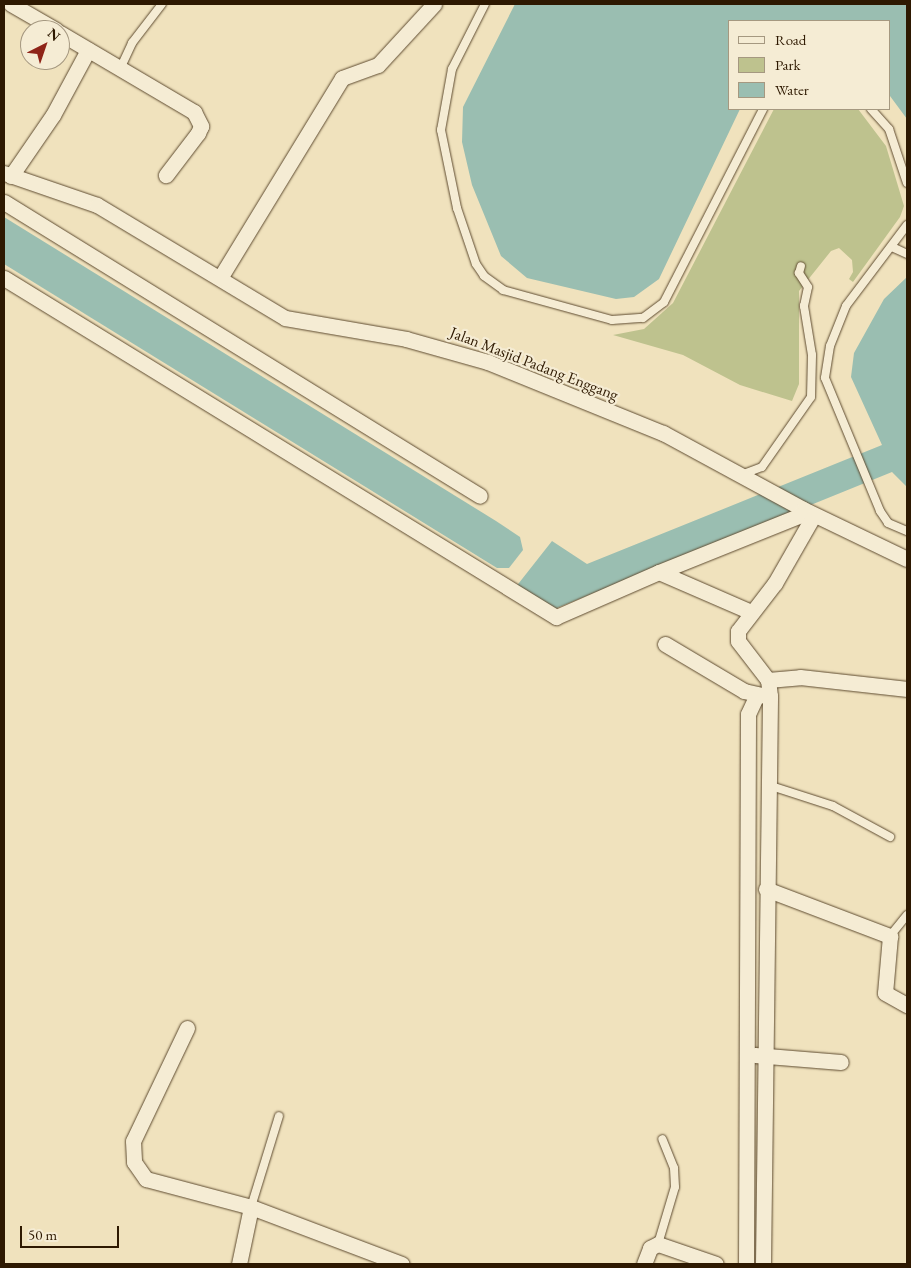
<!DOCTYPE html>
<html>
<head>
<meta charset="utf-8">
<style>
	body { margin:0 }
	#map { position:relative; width:911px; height:1268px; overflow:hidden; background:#f0e2bd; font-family:"EB Garamond",serif }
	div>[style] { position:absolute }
	.green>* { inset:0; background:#bec28e }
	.water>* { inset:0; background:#9abeb1 }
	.roads { filter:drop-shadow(0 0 1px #5e4b30) drop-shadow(0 0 1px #5e4b30) }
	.service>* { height:8px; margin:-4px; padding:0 4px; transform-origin:4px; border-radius:4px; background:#f5ecd4 }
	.minor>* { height:15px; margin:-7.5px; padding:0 7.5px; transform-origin:7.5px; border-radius:7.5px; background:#f5ecd4 }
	span { translate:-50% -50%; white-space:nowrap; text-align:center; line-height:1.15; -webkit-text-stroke:4.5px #f5ecd4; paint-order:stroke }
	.street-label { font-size:16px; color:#2e1901 }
	.frame { position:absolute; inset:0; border:5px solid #2e1901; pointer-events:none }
	.legend { position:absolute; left:728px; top:20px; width:162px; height:90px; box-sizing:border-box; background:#f5ecd4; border:1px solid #a59880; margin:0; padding:6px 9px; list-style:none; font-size:15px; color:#2e1901 }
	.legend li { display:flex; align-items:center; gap:10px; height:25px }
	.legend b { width:25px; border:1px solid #a59880 }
	.north { position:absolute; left:20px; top:20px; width:50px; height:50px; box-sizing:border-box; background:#f5ecd4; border:1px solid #a59880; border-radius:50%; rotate:41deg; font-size:14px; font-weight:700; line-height:20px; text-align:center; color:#2e1901 }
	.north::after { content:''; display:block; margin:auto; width:18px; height:22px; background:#8f2418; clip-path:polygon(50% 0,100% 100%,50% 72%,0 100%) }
	.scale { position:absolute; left:20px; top:1226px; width:99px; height:22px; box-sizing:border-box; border:2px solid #2e1901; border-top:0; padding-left:6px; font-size:15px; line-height:18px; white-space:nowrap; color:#2e1901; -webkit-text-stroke:4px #f5ecd4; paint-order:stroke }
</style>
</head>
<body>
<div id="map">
	<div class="green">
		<div style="clip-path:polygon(774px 109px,858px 109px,886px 146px,904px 206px,900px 217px,853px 282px,849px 279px,853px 272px,852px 260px,839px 248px,831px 251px,799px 291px,799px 384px,792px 401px,740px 385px,683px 355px,613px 335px,644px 329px,673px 303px)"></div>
	</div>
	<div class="water">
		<div style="clip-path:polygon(515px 4px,907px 4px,907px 119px,890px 96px,890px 21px,730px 21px,730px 109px,740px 109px,659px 279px,634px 297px,616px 299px,527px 278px,501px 256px,472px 185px,462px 142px,463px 107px)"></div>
		<div style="clip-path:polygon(4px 217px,496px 521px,520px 537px,523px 550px,509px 568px,497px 568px,4px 264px)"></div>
		<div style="clip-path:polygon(907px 277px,907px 487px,892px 472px,552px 610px,515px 588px,552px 541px,587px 564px,882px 445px,851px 377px,854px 353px,884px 299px)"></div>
	</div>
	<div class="roads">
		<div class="service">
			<div style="left:485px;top:4px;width:73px;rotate:116.9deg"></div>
			<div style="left:452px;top:69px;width:62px;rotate:100.2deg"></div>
			<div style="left:441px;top:130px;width:80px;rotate:78.4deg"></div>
			<div style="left:457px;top:208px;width:59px;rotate:71.3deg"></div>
			<div style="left:476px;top:264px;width:14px;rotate:56deg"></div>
			<div style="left:484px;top:276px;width:24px;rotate:36deg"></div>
			<div style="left:503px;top:290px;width:113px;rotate:15.4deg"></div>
			<div style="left:612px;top:320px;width:31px;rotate:-4deg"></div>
			<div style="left:643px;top:318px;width:26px;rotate:-37deg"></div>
			<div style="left:664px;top:302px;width:217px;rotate:-62.8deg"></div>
			<div style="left:120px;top:69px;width:29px;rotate:-65deg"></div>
			<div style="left:132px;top:43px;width:49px;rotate:-52.4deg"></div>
			<div style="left:871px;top:109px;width:27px;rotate:48deg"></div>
			<div style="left:889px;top:129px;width:57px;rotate:71.6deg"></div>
			<div style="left:907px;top:225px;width:101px;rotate:127deg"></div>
			<div style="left:846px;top:306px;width:43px;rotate:111.8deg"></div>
			<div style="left:830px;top:346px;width:32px;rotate:99deg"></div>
			<div style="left:825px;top:378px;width:144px;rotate:67.5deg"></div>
			<div style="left:880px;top:511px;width:14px;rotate:56deg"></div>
			<div style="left:888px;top:523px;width:21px;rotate:23deg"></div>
			<div style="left:892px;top:247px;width:17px;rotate:25deg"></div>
			<div style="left:741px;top:475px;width:22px;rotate:-21deg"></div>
			<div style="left:762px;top:467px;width:85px;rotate:-55deg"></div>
			<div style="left:811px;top:397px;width:42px;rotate:-88.6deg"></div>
			<div style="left:812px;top:355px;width:50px;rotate:-99.3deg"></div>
			<div style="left:804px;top:306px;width:19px;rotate:-78deg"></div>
			<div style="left:808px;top:287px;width:17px;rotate:-123deg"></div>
			<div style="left:799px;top:273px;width:7px;rotate:-74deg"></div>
			<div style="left:768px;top:785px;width:68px;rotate:17.9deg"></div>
			<div style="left:833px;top:806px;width:65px;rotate:28.5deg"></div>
			<div style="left:890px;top:936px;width:27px;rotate:-51deg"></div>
			<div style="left:251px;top:1207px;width:95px;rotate:-72.9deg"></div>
			<div style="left:658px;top:1244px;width:59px;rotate:-73.4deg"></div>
			<div style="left:675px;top:1187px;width:19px;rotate:-93deg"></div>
			<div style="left:674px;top:1168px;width:31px;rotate:-112deg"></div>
		</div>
		<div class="minor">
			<div style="left:11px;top:4px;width:52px;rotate:30deg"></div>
			<div style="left:60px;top:33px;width:156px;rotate:30.5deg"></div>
			<div style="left:194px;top:112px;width:16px;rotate:63deg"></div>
			<div style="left:201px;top:126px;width:8px;rotate:113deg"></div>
			<div style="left:198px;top:133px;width:53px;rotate:127.3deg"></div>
			<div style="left:4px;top:173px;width:98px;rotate:19deg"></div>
			<div style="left:97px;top:205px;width:219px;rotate:31deg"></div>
			<div style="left:285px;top:318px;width:123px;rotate:9.8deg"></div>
			<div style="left:406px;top:339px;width:85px;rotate:15.7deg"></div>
			<div style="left:488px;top:362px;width:189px;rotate:22.1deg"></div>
			<div style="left:663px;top:433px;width:159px;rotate:28.5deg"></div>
			<div style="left:803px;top:509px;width:115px;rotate:25.7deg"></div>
			<div style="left:11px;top:176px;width:74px;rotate:-55.5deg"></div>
			<div style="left:53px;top:115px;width:74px;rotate:-61.7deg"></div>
			<div style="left:4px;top:202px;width:559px;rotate:31.7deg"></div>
			<div style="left:4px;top:278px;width:648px;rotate:31.56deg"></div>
			<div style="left:556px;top:617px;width:112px;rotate:-23.6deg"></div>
			<div style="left:659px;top:572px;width:100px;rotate:23.5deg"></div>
			<div style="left:220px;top:278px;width:234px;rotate:-58.6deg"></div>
			<div style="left:342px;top:78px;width:38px;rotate:-20deg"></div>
			<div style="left:378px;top:65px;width:83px;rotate:-47.4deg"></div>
			<div style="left:659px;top:572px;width:161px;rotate:-21.9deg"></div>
			<div style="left:665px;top:644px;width:92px;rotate:30.7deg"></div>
			<div style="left:744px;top:691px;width:23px;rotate:13deg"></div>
			<div style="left:768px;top:680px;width:32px;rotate:-5deg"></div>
			<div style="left:800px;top:677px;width:108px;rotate:6.4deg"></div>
			<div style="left:766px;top:889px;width:133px;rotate:20.8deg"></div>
			<div style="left:890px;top:936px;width:57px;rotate:95deg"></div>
			<div style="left:885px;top:993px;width:25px;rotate:29deg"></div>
			<div style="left:187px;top:1028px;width:125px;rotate:115.5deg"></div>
			<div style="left:133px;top:1141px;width:21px;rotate:87deg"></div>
			<div style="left:134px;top:1162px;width:21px;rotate:55deg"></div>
			<div style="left:146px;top:1179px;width:109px;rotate:14.9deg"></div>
			<div style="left:251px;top:1207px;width:161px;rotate:20.7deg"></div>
			<div style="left:755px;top:1055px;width:86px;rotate:4.7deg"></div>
			<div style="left:239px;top:1264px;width:58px;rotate:-78.1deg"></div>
			<div style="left:644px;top:1264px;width:17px;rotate:-69deg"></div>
			<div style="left:650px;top:1248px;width:9px;rotate:-27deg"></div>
			<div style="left:658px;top:1244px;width:61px;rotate:19deg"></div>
			<div style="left:746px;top:1264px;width:550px;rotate:-89.79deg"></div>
			<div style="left:748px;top:714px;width:19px;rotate:-65deg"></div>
			<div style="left:763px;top:1264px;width:568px;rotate:-89.29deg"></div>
			<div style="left:770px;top:696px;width:16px;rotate:-97deg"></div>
			<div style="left:768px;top:680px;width:49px;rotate:-127.6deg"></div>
			<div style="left:738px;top:641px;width:10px;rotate:-90deg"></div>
			<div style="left:738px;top:631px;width:61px;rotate:-52.4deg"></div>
			<div style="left:775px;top:583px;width:78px;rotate:-60.2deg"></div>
		</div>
	</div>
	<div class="street-label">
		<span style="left:534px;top:364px;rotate:21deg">Jalan Masjid Padang Enggang</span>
	</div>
	<div class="frame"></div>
	<ul class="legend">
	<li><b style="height:6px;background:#f5ecd4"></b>Road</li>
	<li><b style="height:14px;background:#bec28e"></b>Park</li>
	<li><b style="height:14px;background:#9abeb1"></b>Water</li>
	</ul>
	<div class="north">N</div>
	<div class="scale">50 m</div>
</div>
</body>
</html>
